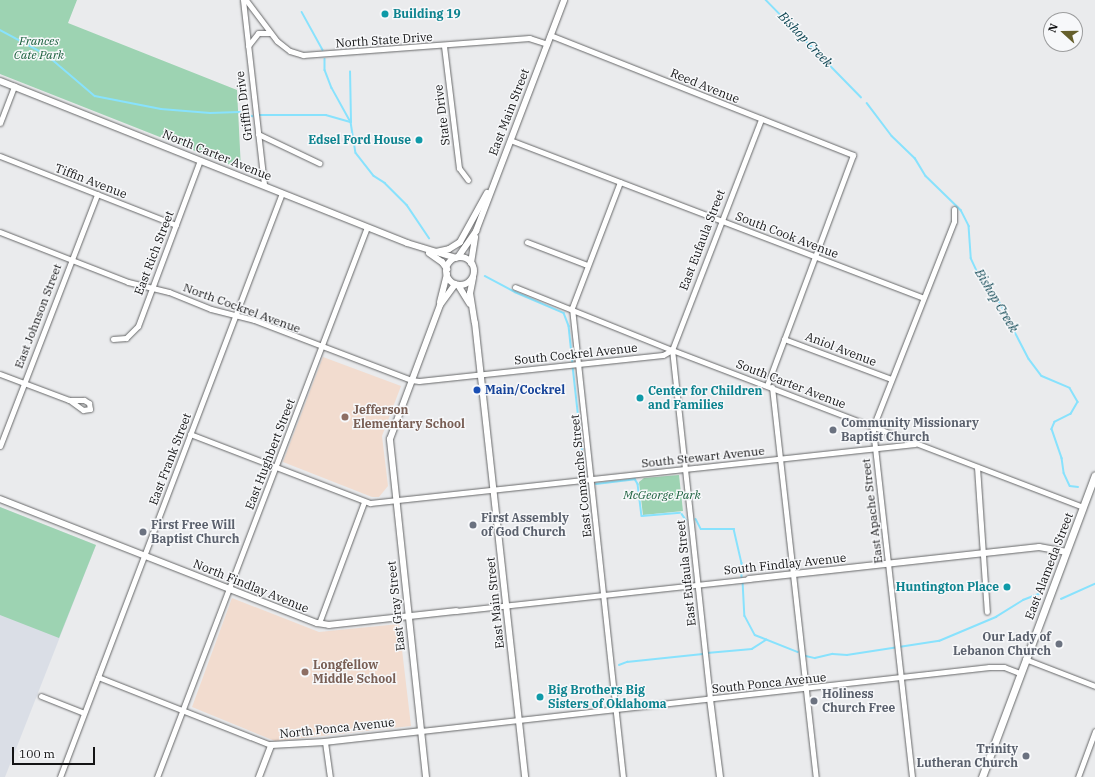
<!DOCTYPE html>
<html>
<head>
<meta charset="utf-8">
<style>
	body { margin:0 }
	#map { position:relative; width:1095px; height:777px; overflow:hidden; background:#eaebed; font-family:"IBM Plex Serif",serif }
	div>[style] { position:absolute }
	.built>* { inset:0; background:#dadee6 }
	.education>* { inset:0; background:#f2dccf }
	.green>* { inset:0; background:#9dd3b2 }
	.stream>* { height:1.5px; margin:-0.75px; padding:0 0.75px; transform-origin:0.75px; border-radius:0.75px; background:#88e2fd }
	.roads { filter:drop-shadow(0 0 1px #666768) drop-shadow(0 0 1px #666768) }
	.minor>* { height:5px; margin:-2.5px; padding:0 2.5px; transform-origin:2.5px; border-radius:2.5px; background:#fff }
	.tertiary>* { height:6px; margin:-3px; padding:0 3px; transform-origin:3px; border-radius:3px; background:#fff }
	.tertiary>.ring { margin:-3px; padding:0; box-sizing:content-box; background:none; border:6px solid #fff; border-radius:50% }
	.secondary>* { height:7px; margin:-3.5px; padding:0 3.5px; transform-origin:3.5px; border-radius:3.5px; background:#fff }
	.dots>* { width:11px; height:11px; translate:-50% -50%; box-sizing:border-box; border:2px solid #f7f8fa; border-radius:50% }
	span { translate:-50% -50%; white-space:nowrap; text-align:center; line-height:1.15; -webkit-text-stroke:3px #f7f8fa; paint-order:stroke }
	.culture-label { font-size:12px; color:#0d838f; font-weight:700 }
	.left { translate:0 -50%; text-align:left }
	.right { translate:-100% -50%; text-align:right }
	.street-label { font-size:12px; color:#141415 }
	.park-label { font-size:12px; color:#1d613f; font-style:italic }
	.transit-label { font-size:12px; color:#164399; font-weight:700 }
	.education-label { font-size:12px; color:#785e54; font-weight:700 }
	.worship-label { font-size:12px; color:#5b616d; font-weight:700 }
	.water-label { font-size:13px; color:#0c4451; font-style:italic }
	.north { position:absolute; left:1043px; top:12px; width:40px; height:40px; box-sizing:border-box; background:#f7f8fa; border:1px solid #9c9d9e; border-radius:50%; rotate:291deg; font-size:11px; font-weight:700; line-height:16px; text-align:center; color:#141415 }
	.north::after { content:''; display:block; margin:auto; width:14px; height:18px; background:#645e2b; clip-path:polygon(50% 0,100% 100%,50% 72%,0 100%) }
	.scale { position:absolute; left:12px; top:747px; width:83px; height:18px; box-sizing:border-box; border:2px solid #141415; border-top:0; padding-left:5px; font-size:12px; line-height:14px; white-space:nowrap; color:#141415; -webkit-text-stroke:3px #f7f8fa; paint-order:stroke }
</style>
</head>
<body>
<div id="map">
	<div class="built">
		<div style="clip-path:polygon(0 507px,96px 545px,5px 777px,0 777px)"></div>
	</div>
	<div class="education">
		<div style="clip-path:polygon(323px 357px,401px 386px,382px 436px,388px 486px,379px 497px,372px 497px,283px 462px)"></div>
		<div style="clip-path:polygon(232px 598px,319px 632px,399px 624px,411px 726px,275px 741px,192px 707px)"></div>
	</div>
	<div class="green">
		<div style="clip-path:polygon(0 0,77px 0,68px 23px,237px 90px,241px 169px,0 74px)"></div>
		<div style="clip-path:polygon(679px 475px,683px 511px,643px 515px,639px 482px,644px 478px)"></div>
		<div style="clip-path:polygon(0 507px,96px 545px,59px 638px,0 615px)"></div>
	</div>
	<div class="stream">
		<div style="left:766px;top:0;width:136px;rotate:45.6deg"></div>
		<div style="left:302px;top:12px;width:43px;rotate:61.1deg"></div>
		<div style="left:0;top:30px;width:53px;rotate:28deg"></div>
		<div style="left:47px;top:55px;width:63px;rotate:40.5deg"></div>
		<div style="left:95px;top:96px;width:67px;rotate:11.1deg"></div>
		<div style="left:161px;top:109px;width:49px;rotate:4.7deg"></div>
		<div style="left:210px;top:113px;width:29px;rotate:-2deg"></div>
		<div style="left:239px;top:112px;width:14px;rotate:17deg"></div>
		<div style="left:325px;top:59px;width:11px;rotate:90deg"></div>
		<div style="left:325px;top:70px;width:19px;rotate:69deg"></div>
		<div style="left:332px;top:88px;width:39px;rotate:61deg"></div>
		<div style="left:351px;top:122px;width:31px;rotate:81deg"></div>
		<div style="left:356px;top:153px;width:29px;rotate:52deg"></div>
		<div style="left:374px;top:176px;width:13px;rotate:32deg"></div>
		<div style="left:385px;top:183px;width:31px;rotate:45deg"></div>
		<div style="left:407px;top:205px;width:40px;rotate:56deg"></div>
		<div style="left:867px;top:103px;width:41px;rotate:52.9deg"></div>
		<div style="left:892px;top:136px;width:32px;rotate:44deg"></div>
		<div style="left:915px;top:158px;width:21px;rotate:59deg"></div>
		<div style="left:926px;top:176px;width:49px;rotate:44.2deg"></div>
		<div style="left:961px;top:210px;width:18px;rotate:63deg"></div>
		<div style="left:969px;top:226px;width:32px;rotate:86deg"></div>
		<div style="left:971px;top:258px;width:21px;rotate:65deg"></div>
		<div style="left:980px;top:277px;width:31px;rotate:52deg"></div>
		<div style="left:999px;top:301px;width:65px;rotate:62.7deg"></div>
		<div style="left:1029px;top:359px;width:21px;rotate:53deg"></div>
		<div style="left:1042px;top:376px;width:30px;rotate:23deg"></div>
		<div style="left:1070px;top:388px;width:16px;rotate:60deg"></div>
		<div style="left:1078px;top:402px;width:14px;rotate:120deg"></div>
		<div style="left:1071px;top:414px;width:18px;rotate:153deg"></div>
		<div style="left:1055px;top:422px;width:8px;rotate:113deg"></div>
		<div style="left:1052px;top:429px;width:31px;rotate:71deg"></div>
		<div style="left:1062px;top:458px;width:15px;rotate:82deg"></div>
		<div style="left:1064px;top:473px;width:14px;rotate:65deg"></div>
		<div style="left:1070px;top:486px;width:8px;rotate:7deg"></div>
		<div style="left:259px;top:115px;width:67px"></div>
		<div style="left:326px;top:115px;width:26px;rotate:16deg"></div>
		<div style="left:351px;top:122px;width:50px;rotate:-91.1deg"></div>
		<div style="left:485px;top:276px;width:34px;rotate:28deg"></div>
		<div style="left:515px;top:292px;width:53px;rotate:23.2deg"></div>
		<div style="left:564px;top:313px;width:14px;rotate:69deg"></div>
		<div style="left:569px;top:326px;width:36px;rotate:84deg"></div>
		<div style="left:573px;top:366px;width:110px;rotate:83.7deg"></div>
		<div style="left:596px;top:484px;width:39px;rotate:-7deg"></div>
		<div style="left:635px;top:479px;width:6px;rotate:59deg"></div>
		<div style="left:638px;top:484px;width:32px;rotate:83deg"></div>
		<div style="left:642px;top:516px;width:38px;rotate:-5deg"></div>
		<div style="left:682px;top:514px;width:7px;rotate:56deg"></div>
		<div style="left:696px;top:519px;width:11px;rotate:63deg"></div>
		<div style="left:701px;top:529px;width:33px"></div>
		<div style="left:734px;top:529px;width:35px;rotate:77deg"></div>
		<div style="left:742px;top:563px;width:14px;rotate:90deg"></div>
		<div style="left:743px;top:581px;width:35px;rotate:87deg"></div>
		<div style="left:745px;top:616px;width:21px;rotate:62deg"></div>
		<div style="left:755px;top:635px;width:46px;rotate:21.6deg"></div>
		<div style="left:1061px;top:599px;width:37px;rotate:-24deg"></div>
		<div style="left:707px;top:653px;width:45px;rotate:-5.1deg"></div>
		<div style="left:752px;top:649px;width:17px;rotate:-33deg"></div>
		<div style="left:806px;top:656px;width:9px;rotate:13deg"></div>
		<div style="left:815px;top:658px;width:18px;rotate:-13deg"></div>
		<div style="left:833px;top:654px;width:14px;rotate:4deg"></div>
		<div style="left:847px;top:655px;width:93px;rotate:-8.7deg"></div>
		<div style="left:939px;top:641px;width:62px;rotate:-22.8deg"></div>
		<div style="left:996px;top:617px;width:32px;rotate:-32deg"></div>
		<div style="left:1023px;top:600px;width:17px;rotate:-21deg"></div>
		<div style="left:619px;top:665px;width:9px;rotate:-21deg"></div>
		<div style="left:627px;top:662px;width:76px;rotate:-6deg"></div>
	</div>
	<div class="roads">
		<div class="minor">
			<div style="left:243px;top:0;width:186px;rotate:83.5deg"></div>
			<div style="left:246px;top:0;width:51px;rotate:52.9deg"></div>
			<div style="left:277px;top:41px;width:16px;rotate:38deg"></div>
			<div style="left:290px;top:51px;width:14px;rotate:17deg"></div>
			<div style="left:303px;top:55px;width:227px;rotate:-4.3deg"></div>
			<div style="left:529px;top:38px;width:19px;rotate:18deg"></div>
			<div style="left:550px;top:35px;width:326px;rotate:21.6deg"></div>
			<div style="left:853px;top:155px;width:246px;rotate:110.5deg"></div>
			<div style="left:248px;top:46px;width:16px;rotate:-52deg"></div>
			<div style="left:258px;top:33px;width:12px"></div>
			<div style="left:444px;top:46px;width:123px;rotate:83deg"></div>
			<div style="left:459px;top:168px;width:15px;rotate:53deg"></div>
			<div style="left:0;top:123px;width:40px;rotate:-69deg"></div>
			<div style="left:258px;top:134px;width:68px;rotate:25.4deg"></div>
			<div style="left:510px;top:140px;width:442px;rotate:20.9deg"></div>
			<div style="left:0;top:156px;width:189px;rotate:21.4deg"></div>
			<div style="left:620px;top:182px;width:135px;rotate:110.9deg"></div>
			<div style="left:572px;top:308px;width:472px;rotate:83.8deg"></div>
			<div style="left:0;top:232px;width:137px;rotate:21.3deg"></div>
			<div style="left:128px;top:282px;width:42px;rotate:13.7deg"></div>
			<div style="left:169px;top:292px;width:45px;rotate:22deg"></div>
			<div style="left:211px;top:309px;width:44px;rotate:14.3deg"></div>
			<div style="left:254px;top:320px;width:168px;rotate:20.9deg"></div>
			<div style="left:411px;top:380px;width:8px;rotate:7deg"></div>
			<div style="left:419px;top:381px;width:245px;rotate:-6.1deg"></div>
			<div style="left:663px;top:355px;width:10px;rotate:-29deg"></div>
			<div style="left:527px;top:242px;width:64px;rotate:21deg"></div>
			<div style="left:515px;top:287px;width:169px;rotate:21.9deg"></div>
			<div style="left:672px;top:350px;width:440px;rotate:20.9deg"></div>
			<div style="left:113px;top:339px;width:13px;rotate:-4deg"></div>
			<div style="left:126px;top:338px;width:17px;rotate:-45deg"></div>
			<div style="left:138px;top:326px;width:177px;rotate:-69.5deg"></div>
			<div style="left:784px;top:339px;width:114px;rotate:20.5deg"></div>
			<div style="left:0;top:374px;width:74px;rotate:20.6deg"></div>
			<div style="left:69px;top:400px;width:15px"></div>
			<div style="left:84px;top:400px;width:6px;rotate:31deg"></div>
			<div style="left:89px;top:403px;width:6px;rotate:81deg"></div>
			<div style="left:90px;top:409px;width:7px;rotate:172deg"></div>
			<div style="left:83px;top:410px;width:17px;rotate:-144deg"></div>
			<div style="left:772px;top:387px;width:392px;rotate:83.6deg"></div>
			<div style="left:190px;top:434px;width:193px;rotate:21deg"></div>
			<div style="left:370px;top:503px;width:548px;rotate:-6.18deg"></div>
			<div style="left:0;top:446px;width:270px;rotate:-68.9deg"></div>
			<div style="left:977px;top:467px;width:145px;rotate:86.1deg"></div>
			<div style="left:456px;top:611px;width:295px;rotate:-6.2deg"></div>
			<div style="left:319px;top:623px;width:129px;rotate:-69.6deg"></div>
			<div style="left:1025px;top:659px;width:75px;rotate:21.1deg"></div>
			<div style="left:98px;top:677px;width:186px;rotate:21.5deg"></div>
			<div style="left:41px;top:696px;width:46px;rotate:21.6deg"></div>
			<div style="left:710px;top:699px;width:351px;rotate:-96.2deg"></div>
			<div style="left:672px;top:350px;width:248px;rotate:-68.9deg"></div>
			<div style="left:421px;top:731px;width:572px;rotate:-6.43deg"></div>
			<div style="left:989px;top:667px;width:15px"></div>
			<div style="left:1004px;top:667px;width:17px;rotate:21deg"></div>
			<div style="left:325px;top:742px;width:35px;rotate:82deg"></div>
			<div style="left:60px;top:777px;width:625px;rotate:-69.19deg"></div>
			<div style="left:157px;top:777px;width:589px;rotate:-69.1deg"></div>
			<div style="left:912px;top:777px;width:352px;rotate:-96.4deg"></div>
			<div style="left:873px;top:427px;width:221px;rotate:-68.5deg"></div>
			<div style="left:954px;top:221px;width:12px;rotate:-90deg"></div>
			<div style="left:1078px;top:777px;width:49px;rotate:-69.7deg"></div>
		</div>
		<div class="tertiary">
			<div style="left:0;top:81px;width:438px;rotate:21.7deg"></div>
			<div style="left:407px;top:243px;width:51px;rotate:17deg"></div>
			<div style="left:436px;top:252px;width:13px;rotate:-13deg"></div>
			<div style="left:449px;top:249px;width:13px;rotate:-32deg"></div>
			<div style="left:460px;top:242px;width:56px;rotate:-61.1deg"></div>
			<div style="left:429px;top:253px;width:16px;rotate:35deg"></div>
			<div style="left:442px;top:262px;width:9px;rotate:54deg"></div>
			<div style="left:458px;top:257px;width:32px;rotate:-55deg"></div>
			<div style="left:476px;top:231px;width:247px;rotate:-69.1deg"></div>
			<div class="ring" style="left:446px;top:257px;width:22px;height:22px"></div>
			<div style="left:471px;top:263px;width:26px;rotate:-81deg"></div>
			<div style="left:473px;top:278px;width:15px;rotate:101deg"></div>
			<div style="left:470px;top:293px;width:30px;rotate:81deg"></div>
			<div style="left:475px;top:323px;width:457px;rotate:83.7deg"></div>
			<div style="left:458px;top:285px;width:22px;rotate:58deg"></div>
			<div style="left:440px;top:302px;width:29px;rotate:-76deg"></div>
			<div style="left:0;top:499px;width:340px;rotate:21.4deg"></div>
			<div style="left:317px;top:623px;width:12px;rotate:9deg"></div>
			<div style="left:329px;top:625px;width:128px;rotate:-6.3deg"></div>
			<div style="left:749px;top:579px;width:292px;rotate:-6.3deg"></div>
			<div style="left:1039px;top:547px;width:27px;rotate:10deg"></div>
			<div style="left:710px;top:699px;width:79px;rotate:82.7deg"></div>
			<div style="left:259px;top:777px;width:34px;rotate:-69deg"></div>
			<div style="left:271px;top:745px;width:54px;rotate:-3.2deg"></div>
			<div style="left:325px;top:742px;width:97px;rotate:-6.5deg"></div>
			<div style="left:426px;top:777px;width:340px;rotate:-96.1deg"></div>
			<div style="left:390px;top:439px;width:143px;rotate:-69.5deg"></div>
			<div style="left:440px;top:305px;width:26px;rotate:-54deg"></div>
		</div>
		<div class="secondary">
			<div style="left:982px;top:777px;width:322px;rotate:-69.5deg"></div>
		</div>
	</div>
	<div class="dots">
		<div style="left:385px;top:14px;background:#0f9aa8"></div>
		<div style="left:419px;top:140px;background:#0f9aa8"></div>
		<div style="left:477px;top:390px;background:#1a4fb4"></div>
		<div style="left:640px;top:398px;background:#0f9aa8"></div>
		<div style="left:345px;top:417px;background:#8d6e63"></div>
		<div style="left:833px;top:430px;background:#6b7280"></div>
		<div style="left:473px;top:525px;background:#6b7280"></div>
		<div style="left:143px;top:532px;background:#6b7280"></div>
		<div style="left:1007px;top:587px;background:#0f9aa8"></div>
		<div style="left:1059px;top:644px;background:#6b7280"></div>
		<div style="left:305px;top:672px;background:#8d6e63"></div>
		<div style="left:540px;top:697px;background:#0f9aa8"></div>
		<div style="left:814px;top:701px;background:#6b7280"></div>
		<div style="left:1026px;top:756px;background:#6b7280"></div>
	</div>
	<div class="culture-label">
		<span class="left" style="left:393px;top:14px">Building 19</span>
		<span class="right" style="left:411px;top:140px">Edsel Ford House</span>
		<span class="left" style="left:648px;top:398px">Center for Children<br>and Families</span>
		<span class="right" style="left:999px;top:587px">Huntington Place</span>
		<span class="left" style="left:548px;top:697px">Big Brothers Big<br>Sisters of Oklahoma</span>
	</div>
	<div class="street-label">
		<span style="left:384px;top:40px;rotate:-4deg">North State Drive</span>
		<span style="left:705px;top:86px;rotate:22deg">Reed Avenue</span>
		<span style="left:244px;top:106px;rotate:-97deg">Griffin Drive</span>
		<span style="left:509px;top:112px;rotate:-69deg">East Main Street</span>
		<span style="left:442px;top:115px;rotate:-97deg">State Drive</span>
		<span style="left:217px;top:155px;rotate:22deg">North Carter Avenue</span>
		<span style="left:91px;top:181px;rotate:21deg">Tiffin Avenue</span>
		<span style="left:787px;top:235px;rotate:21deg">South Cook Avenue</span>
		<span style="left:702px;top:240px;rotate:-69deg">East Eufaula Street</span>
		<span style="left:154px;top:253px;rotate:-69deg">East Rich Street</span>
		<span style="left:242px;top:308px;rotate:20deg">North Cockrel Avenue</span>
		<span style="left:38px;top:316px;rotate:-69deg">East Johnson Street</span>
		<span style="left:841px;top:349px;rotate:21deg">Aniol Avenue</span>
		<span style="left:576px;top:354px;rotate:-6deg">South Cockrel Avenue</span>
		<span style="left:791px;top:384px;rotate:21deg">South Carter Avenue</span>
		<span style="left:270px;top:454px;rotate:-69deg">East Hughbert Street</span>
		<span style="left:703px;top:457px;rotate:-6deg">South Stewart Avenue</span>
		<span style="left:170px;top:459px;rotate:-69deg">East Frank Street</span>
		<span style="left:581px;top:476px;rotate:-96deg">East Comanche Street</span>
		<span style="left:872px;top:511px;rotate:-97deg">East Apache Street</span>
		<span style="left:785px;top:564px;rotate:-6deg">South Findlay Avenue</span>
		<span style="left:1049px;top:566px;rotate:-69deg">East Alameda Street</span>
		<span style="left:686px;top:573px;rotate:-96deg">East Eufaula Street</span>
		<span style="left:251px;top:586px;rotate:22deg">North Findlay Avenue</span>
		<span style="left:495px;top:603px;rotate:-96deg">East Main Street</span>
		<span style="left:396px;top:606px;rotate:-96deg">East Gray Street</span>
		<span style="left:769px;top:683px;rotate:-6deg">South Ponca Avenue</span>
		<span style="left:337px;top:728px;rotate:-6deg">North Ponca Avenue</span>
	</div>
	<div class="park-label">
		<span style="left:39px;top:48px">Frances<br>Cate Park</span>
		<span style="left:662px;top:495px">McGeorge Park</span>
	</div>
	<div class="transit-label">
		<span class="left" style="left:485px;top:390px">Main/Cockrel</span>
	</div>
	<div class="education-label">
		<span class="left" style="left:353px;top:417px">Jefferson<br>Elementary School</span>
		<span class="left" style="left:313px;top:672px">Longfellow<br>Middle School</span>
	</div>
	<div class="worship-label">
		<span class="left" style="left:841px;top:430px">Community Missionary<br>Baptist Church</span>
		<span class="left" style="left:481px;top:525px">First Assembly<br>of God Church</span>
		<span class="left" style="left:151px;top:532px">First Free Will<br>Baptist Church</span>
		<span class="right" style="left:1051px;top:644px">Our Lady of<br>Lebanon Church</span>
		<span class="left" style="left:822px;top:701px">Holiness<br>Church Free</span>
		<span class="right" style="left:1018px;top:756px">Trinity<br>Lutheran Church</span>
	</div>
	<div class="water-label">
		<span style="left:805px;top:40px;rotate:46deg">Bishop Creek</span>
		<span style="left:996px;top:301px;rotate:59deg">Bishop Creek</span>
	</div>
	<div class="north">N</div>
	<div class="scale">100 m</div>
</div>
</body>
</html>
